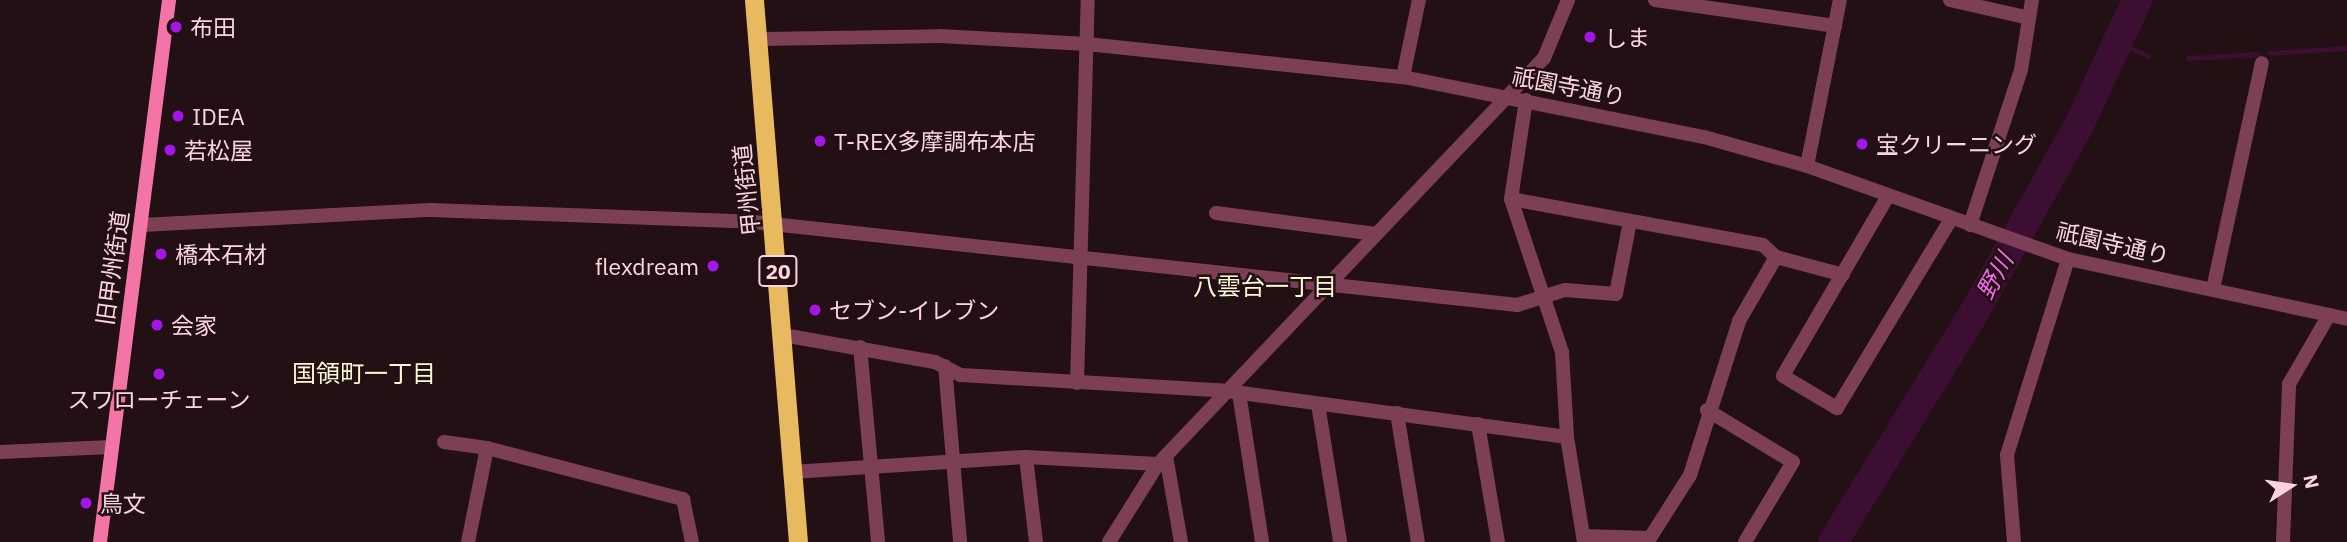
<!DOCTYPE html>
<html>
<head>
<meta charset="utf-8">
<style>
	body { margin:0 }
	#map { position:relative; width:2347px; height:542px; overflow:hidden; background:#221014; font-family:"IBM Plex Sans","Noto Sans JP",sans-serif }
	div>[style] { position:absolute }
	.stream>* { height:5px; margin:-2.5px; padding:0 2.5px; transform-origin:2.5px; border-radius:2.5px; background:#3c0e32 }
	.river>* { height:30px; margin:-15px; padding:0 15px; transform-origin:15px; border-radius:15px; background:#3c0e32 }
	.minor>* { height:14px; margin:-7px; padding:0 7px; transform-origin:7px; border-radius:7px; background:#7d3f56 }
	.tertiary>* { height:14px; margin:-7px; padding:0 7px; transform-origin:7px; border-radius:7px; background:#7d3f56 }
	.secondary>* { height:14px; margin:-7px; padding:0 7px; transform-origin:7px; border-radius:7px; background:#f374a6 }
	.trunk>* { height:19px; margin:-9.5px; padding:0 9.5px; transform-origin:9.5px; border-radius:9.5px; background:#e9b960 }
	.dots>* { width:19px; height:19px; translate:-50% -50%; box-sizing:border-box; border:4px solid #221014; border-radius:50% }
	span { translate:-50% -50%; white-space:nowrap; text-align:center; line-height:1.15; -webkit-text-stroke:5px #221014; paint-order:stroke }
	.shield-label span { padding:2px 5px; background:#221014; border:2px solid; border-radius:5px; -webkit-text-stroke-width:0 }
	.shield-label { font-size:21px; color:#fbd4e0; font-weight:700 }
	.poi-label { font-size:23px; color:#fbd4e0 }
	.left { translate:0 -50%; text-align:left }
	.right { translate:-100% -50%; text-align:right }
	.street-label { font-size:23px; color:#fbd4e0 }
	.water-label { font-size:24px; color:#f26cec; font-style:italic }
	.neighbourhood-label { font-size:24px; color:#fbf9d6 }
	.north { position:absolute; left:2256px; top:451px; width:70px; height:70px; -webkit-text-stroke:5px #221014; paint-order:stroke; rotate:78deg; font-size:19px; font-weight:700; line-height:28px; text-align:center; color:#fbd4e0 }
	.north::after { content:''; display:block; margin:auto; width:24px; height:32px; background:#fbd4e0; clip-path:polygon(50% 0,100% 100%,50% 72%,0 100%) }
</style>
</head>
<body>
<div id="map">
	<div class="stream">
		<div style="left:2117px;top:42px;width:34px;rotate:24deg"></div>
		<div style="left:2269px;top:53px;width:78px;rotate:-3.7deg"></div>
		<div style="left:2188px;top:58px;width:70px;rotate:-3.3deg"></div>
	</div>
	<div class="river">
		<div style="left:1833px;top:542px;width:271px;rotate:-58.4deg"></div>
		<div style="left:1975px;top:311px;width:215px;rotate:-60.8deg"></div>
		<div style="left:2080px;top:123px;width:136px;rotate:-65.1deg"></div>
	</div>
	<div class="minor">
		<div style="left:1655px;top:0;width:182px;rotate:8.2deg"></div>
		<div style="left:1950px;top:0;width:81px;rotate:12.8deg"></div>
		<div style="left:1403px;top:77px;width:79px;rotate:-78.3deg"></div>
		<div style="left:1526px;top:100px;width:100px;rotate:98.6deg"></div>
		<div style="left:1511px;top:199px;width:161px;rotate:71.6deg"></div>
		<div style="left:1562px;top:352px;width:85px;rotate:86.6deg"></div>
		<div style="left:1807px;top:166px;width:169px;rotate:-78.8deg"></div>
		<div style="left:1888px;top:196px;width:208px;rotate:120.3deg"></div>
		<div style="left:1783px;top:376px;width:63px;rotate:30.7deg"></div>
		<div style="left:1837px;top:408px;width:221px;rotate:-58.9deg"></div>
		<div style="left:1511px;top:199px;width:256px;rotate:10.3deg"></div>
		<div style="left:1763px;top:245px;width:18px;rotate:43deg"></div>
		<div style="left:1776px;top:257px;width:69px;rotate:15deg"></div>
		<div style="left:1216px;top:213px;width:161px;rotate:7.5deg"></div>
		<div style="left:142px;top:225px;width:289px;rotate:-3deg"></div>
		<div style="left:431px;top:210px;width:323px;rotate:2.1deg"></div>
		<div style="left:754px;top:222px;width:768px;rotate:6.21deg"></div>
		<div style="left:1517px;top:305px;width:50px;rotate:-17.4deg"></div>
		<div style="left:1565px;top:290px;width:51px;rotate:4.5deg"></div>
		<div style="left:1616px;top:294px;width:74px;rotate:-79.1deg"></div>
		<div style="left:1970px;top:225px;width:163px;rotate:-71.8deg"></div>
		<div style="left:2021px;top:70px;width:71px;rotate:-81.1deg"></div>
		<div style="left:2213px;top:289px;width:231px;rotate:-77.8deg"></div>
		<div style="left:783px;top:335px;width:154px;rotate:10.1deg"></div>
		<div style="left:935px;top:362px;width:29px;rotate:27deg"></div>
		<div style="left:961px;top:375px;width:266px;rotate:3.4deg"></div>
		<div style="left:1227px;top:391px;width:343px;rotate:7.7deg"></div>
		<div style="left:1567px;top:437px;width:106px;rotate:80.8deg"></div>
		<div style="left:860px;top:347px;width:196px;rotate:84.7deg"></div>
		<div style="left:945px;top:366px;width:177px;rotate:85.1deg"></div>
		<div style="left:1077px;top:383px;width:383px;rotate:-88.4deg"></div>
		<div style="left:1239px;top:393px;width:151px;rotate:81.2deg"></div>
		<div style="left:1318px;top:404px;width:140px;rotate:80.9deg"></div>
		<div style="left:1707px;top:410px;width:100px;rotate:31.2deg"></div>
		<div style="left:1793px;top:462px;width:93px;rotate:121deg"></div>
		<div style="left:1397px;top:413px;width:131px;rotate:80.8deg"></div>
		<div style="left:1478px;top:424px;width:120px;rotate:80.4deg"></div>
		<div style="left:444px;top:442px;width:43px;rotate:7.9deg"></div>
		<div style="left:487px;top:448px;width:96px;rotate:101.4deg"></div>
		<div style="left:487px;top:448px;width:203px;rotate:14.6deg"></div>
		<div style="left:683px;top:499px;width:44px;rotate:78.2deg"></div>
		<div style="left:0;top:452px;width:111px;rotate:-2.6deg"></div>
		<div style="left:1166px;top:456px;width:87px;rotate:80.1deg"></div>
		<div style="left:1026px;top:457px;width:86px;rotate:83.3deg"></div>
		<div style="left:792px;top:472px;width:234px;rotate:-3.7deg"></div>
		<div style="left:1026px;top:457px;width:132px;rotate:3deg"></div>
		<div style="left:1583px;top:536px;width:67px;rotate:1.7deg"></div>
		<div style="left:1650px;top:538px;width:75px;rotate:-57.6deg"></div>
		<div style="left:1690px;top:475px;width:162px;rotate:-72.3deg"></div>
		<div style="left:1739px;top:321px;width:74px;rotate:-60deg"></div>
		<div style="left:1109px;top:542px;width:92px;rotate:-57.9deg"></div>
		<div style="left:1158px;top:464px;width:560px;rotate:-46.45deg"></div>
		<div style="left:1544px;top:58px;width:63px;rotate:-67.5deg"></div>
		<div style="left:2014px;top:542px;width:87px;rotate:-94.6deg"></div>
		<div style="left:2007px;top:455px;width:205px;rotate:-72.7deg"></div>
		<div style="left:2283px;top:542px;width:158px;rotate:-87.8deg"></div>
		<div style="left:2289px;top:384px;width:80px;rotate:-59.9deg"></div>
	</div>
	<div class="tertiary">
		<div style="left:757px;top:39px;width:183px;rotate:-0.9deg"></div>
		<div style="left:940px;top:36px;width:147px;rotate:3.1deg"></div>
		<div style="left:1087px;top:44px;width:318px;rotate:6deg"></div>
		<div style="left:1403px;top:77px;width:307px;rotate:11.3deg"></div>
		<div style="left:1704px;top:137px;width:107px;rotate:15.7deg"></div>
		<div style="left:1807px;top:166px;width:277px;rotate:19.6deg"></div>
		<div style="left:2068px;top:259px;width:285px;rotate:12.1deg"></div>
	</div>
	<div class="secondary">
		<div style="left:100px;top:542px;width:546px;rotate:-82.74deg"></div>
	</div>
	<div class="trunk">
		<div style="left:754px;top:0;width:544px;rotate:85.36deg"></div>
	</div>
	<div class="dots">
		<div style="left:176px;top:27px;background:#a415e7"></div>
		<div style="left:1590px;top:37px;background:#a415e7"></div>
		<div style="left:178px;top:116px;background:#a415e7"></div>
		<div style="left:820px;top:141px;background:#a415e7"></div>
		<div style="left:1862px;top:144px;background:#a415e7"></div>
		<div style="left:170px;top:150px;background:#a415e7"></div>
		<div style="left:161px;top:254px;background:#a415e7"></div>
		<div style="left:713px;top:266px;background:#a415e7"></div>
		<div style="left:815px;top:310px;background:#a415e7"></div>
		<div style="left:157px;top:325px;background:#a415e7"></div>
		<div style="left:159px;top:374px;background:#a415e7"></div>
		<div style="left:86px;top:503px;background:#a415e7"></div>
	</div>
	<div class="shield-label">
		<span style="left:778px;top:271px">20</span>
	</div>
	<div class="poi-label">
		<span class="left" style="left:190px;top:27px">布田</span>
		<span class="left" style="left:1604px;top:37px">しま</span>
		<span class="left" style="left:192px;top:116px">IDEA</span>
		<span class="left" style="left:834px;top:141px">T-REX多摩調布本店</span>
		<span class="left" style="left:1876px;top:144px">宝クリーニング</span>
		<span class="left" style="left:184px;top:150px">若松屋</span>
		<span class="left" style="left:175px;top:254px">橋本石材</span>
		<span class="right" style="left:699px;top:266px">flexdream</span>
		<span class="left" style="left:829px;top:310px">セブン-イレブン</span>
		<span class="left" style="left:171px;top:325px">会家</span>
		<span style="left:159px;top:399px">スワローチェーン</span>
		<span class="left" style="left:100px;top:503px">鳥文</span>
	</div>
	<div class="street-label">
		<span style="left:1569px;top:86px;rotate:11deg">祇園寺通り</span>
		<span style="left:746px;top:190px;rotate:-96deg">甲州街道</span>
		<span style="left:2113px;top:243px;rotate:13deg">祇園寺通り</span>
		<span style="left:112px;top:268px;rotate:-82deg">旧甲州街道</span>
	</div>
	<div class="water-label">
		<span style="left:1995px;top:276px;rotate:-61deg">野川</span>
	</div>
	<div class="neighbourhood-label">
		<span style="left:1265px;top:287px">八雲台一丁目</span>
		<span style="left:364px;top:374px">国領町一丁目</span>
	</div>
	<div class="north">N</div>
</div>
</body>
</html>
